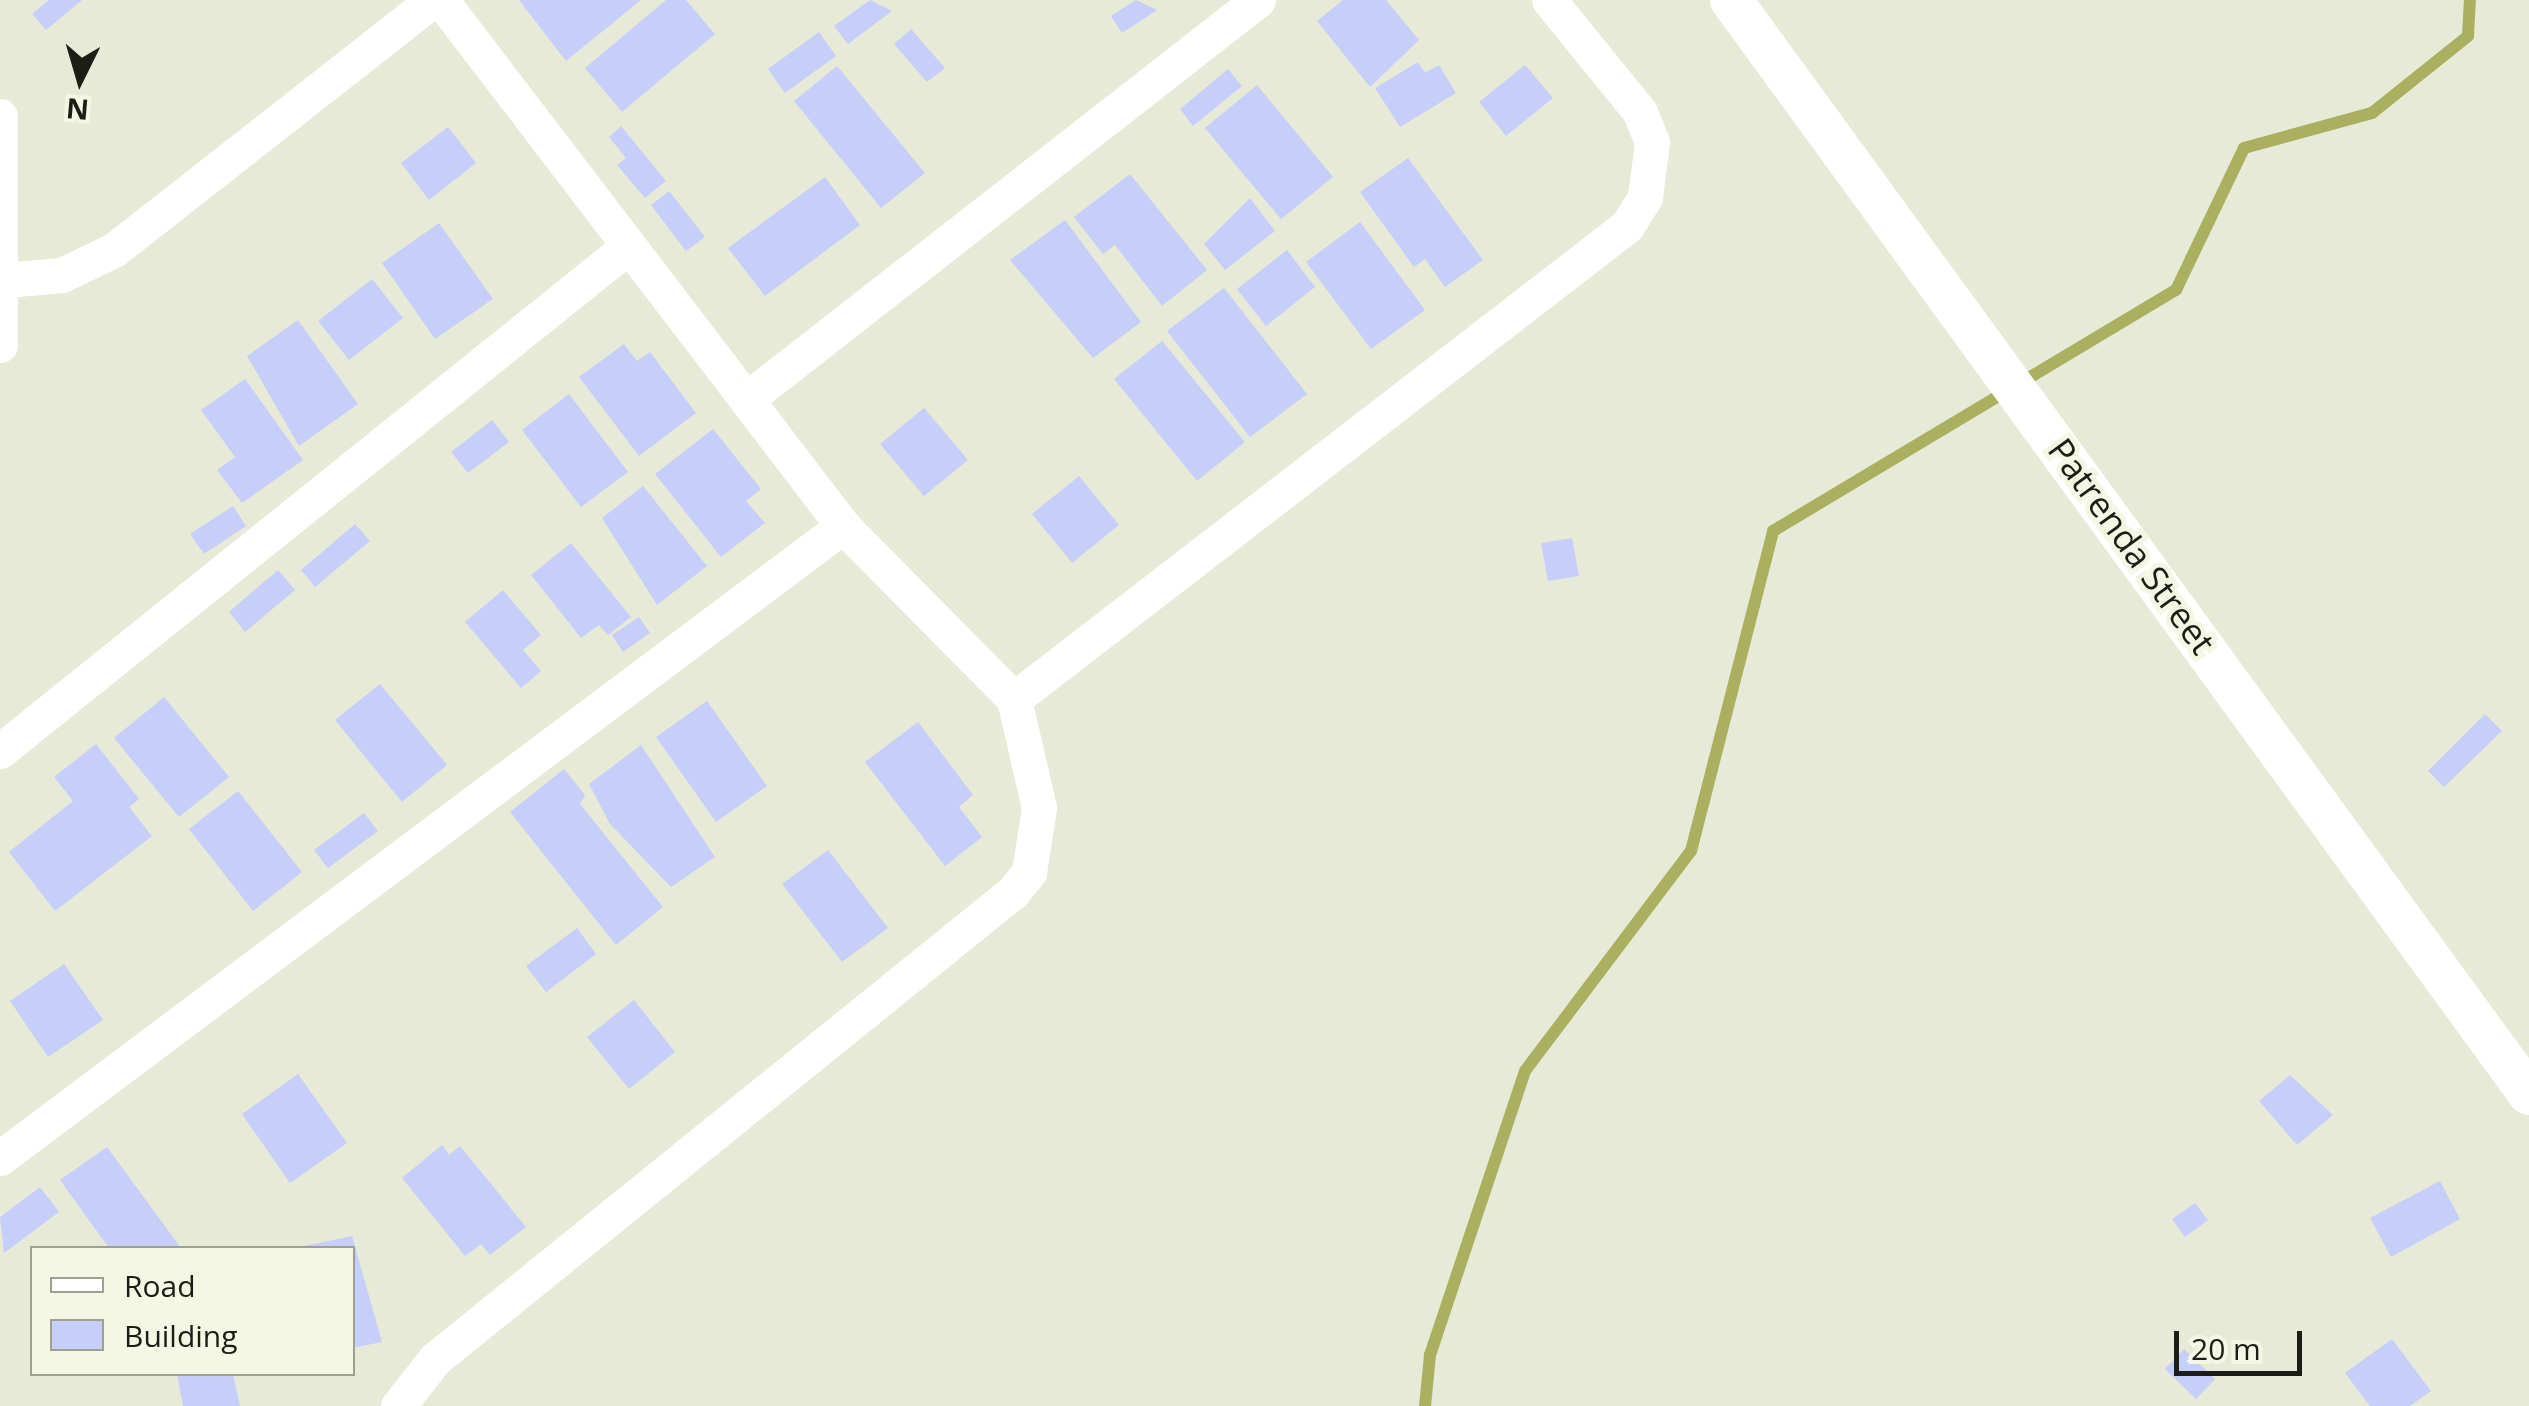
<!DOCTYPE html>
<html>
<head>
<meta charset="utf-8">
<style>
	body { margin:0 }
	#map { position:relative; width:2529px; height:1406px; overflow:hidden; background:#e8ead8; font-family:"Open Sans",sans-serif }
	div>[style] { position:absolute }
	.stream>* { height:12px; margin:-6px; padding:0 6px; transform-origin:6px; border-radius:6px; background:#abb060 }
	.building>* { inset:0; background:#c6cefa }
	.minor>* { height:35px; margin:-17.5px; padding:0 17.5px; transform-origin:17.5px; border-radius:17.5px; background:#fff }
	.tertiary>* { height:42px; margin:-21px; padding:0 21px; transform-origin:21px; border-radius:21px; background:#fff }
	span { translate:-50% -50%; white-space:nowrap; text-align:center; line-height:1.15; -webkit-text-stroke:10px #f5f7e5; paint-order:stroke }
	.street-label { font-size:35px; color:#1c1d16 }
	.legend { position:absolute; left:30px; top:1246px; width:325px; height:130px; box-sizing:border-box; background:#f5f7e5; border:2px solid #9ea092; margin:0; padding:12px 18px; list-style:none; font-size:30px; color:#1c1d16 }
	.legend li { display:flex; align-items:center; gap:20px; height:50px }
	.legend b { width:50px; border:2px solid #9ea092 }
	.north { position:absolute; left:30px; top:30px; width:100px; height:100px; -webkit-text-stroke:8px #f5f7e5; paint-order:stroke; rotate:185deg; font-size:28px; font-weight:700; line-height:40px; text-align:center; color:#1c1d16 }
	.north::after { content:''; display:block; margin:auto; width:35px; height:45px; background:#1c1d16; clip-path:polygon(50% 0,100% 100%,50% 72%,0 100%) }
	.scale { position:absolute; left:2174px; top:1331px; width:128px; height:45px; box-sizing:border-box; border:5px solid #1c1d16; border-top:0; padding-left:12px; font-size:30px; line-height:35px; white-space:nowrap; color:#1c1d16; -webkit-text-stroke:8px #f5f7e5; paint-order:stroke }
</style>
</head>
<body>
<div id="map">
	<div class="stream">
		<div style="left:1425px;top:1406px;width:51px;rotate:-84.4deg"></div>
		<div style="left:1430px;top:1355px;width:299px;rotate:-71.5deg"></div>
		<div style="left:1525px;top:1071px;width:276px;rotate:-53deg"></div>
		<div style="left:1691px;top:851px;width:330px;rotate:-75.6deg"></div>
		<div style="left:1773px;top:531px;width:470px;rotate:-30.9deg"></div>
		<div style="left:2176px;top:290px;width:157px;rotate:-64.4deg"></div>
		<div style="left:2244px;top:148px;width:133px;rotate:-15.3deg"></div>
		<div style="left:2372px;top:113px;width:123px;rotate:-38.7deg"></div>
		<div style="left:2468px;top:36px;width:36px;rotate:-87deg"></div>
	</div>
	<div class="building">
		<div style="clip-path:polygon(49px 0,82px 0,46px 30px,32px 14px)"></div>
		<div style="clip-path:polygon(519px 0,641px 0,566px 61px)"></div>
		<div style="clip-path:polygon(666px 0,686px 0,715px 34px,622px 112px,585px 68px)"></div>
		<div style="clip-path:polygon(870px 0,892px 11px,848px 44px,834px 26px)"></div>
		<div style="clip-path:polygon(1136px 0,1157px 10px,1122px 33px,1111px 16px)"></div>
		<div style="clip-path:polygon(1343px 0,1386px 0,1419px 40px,1370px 87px,1317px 21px)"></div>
		<div style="clip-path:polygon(911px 29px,945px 68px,927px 82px,894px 44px)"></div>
		<div style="clip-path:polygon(819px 32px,836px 56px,785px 93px,768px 69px)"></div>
		<div style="clip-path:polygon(1418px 62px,1425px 73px,1439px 65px,1456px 93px,1400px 127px,1375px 88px)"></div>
		<div style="clip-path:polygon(1525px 65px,1553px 98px,1506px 136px,1479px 102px)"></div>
		<div style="clip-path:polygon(837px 66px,925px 173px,881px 208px,794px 101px)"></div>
		<div style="clip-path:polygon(1228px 69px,1242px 86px,1193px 126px,1180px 109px)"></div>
		<div style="clip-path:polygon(1257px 85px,1333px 177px,1281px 219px,1205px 128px)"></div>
		<div style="clip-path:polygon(621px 126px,666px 181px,645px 198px,617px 165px,626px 158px,609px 137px)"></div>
		<div style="clip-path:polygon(448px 127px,476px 163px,429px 200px,401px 163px)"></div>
		<div style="clip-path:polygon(1408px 158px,1483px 260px,1445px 287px,1425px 259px,1414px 267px,1360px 192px)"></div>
		<div style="clip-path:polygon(1130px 174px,1207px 270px,1162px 306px,1115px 245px,1103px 254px,1074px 217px)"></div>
		<div style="clip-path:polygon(825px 177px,860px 225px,765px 296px,728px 248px)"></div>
		<div style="clip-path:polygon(669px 191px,705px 237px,686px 251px,651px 205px)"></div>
		<div style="clip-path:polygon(1250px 198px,1275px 231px,1225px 270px,1204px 244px)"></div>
		<div style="clip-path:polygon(1065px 220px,1141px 322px,1093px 358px,1010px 260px)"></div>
		<div style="clip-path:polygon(1360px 222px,1425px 310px,1371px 349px,1306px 262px)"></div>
		<div style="clip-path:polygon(439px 223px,493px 299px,435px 339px,382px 263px)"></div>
		<div style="clip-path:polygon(1287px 250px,1315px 287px,1266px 326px,1237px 289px)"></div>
		<div style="clip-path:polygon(372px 279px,403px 318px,349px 360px,318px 321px)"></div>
		<div style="clip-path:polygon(1224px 288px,1307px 394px,1250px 437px,1167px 331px)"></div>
		<div style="clip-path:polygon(298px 320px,358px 404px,299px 446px,247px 356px)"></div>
		<div style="clip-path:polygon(1162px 341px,1245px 442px,1197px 481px,1114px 379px)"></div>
		<div style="clip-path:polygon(624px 344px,637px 361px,650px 352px,696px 413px,639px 456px,579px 377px)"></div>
		<div style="clip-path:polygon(245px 379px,303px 460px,242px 503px,217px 470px,235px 457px,201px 410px)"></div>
		<div style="clip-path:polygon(569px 394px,628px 472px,581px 507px,522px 430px)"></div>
		<div style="clip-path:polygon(924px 408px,968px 460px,924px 496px,880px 444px)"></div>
		<div style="clip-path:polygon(492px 420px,509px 442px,468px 473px,451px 452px)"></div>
		<div style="clip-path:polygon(713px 429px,761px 489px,746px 501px,765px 523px,721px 557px,655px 474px)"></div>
		<div style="clip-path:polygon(1079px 476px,1119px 525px,1072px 563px,1032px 514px)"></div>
		<div style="clip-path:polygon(643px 486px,707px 566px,657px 605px,602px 518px)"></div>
		<div style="clip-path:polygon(233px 506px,246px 526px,204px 554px,190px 534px)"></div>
		<div style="clip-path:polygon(355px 524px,370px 541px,315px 587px,301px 570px)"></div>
		<div style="clip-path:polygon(1572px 538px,1579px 576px,1548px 581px,1541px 543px)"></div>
		<div style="clip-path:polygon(571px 543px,631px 617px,608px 635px,599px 625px,581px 638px,531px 575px)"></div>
		<div style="clip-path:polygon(278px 570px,295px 590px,245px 632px,229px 612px)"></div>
		<div style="clip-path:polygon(503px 590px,541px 635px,523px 650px,541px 671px,521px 688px,465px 622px)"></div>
		<div style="clip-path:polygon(639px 617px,650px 633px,623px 652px,612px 635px)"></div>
		<div style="clip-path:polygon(380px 684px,447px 765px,402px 802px,335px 720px)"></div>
		<div style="clip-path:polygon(164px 697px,229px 777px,179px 817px,114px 738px)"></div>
		<div style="clip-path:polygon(707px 701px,767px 786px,716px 822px,656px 737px)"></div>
		<div style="clip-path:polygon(2485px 714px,2502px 731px,2444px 787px,2428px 771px)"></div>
		<div style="clip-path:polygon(918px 722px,973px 795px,959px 807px,982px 837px,945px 866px,865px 762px)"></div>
		<div style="clip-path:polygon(96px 744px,139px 799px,129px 807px,152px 836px,55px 911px,9px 852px,73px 801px,54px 777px)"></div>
		<div style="clip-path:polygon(641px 745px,715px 857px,671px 887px,610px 824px,589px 784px)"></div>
		<div style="clip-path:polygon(564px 769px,585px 795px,580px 804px,663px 907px,616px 945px,510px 812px)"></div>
		<div style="clip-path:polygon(238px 791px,302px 872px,253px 911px,189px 829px)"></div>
		<div style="clip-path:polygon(364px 813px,378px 831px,328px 868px,314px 850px)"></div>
		<div style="clip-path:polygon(828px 850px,888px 928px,842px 962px,782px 884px)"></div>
		<div style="clip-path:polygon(577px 928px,596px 954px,546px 992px,526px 966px)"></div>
		<div style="clip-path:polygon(64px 964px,103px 1020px,48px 1057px,10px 1001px)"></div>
		<div style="clip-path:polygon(634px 1000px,675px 1052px,629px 1089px,587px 1037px)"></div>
		<div style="clip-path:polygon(298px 1074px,347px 1143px,290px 1183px,242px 1114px)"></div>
		<div style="clip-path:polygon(2290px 1075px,2333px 1115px,2297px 1145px,2259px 1101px)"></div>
		<div style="clip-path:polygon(442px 1145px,449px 1155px,460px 1146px,526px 1227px,490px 1255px,481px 1244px,465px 1256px,402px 1178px)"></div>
		<div style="clip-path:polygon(107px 1147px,181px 1248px,109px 1248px,60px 1180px)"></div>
		<div style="clip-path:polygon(2440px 1181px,2460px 1219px,2391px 1257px,2370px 1218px)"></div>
		<div style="clip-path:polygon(40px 1187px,59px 1212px,4px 1253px,0 1217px)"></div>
		<div style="clip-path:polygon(2195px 1203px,2208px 1220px,2185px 1237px,2172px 1219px)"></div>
		<div style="clip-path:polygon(352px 1236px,382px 1342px,352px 1348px,352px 1248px,299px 1247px)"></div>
		<div style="clip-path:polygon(2392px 1339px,2431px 1391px,2410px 1406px,2370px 1406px,2345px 1373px)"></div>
		<div style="clip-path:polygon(2184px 1349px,2215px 1379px,2196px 1399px,2165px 1369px)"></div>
		<div style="clip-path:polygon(177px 1374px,233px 1374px,240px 1406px,183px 1406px)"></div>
	</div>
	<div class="minor">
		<div style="left:0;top:116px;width:229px;rotate:90deg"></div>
		<div style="left:5px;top:280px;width:57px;rotate:-5deg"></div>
		<div style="left:62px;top:275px;width:58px;rotate:-25.7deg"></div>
		<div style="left:114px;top:250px;width:405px;rotate:-38.1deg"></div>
		<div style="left:748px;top:398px;width:647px;rotate:-37.97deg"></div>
		<div style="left:1014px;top:699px;width:774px;rotate:-37.65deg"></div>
		<div style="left:1627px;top:226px;width:34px;rotate:-58deg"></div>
		<div style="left:1645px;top:197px;width:55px;rotate:-82.7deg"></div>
		<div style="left:1652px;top:142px;width:32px;rotate:-112deg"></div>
		<div style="left:1640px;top:112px;width:144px;rotate:-129.1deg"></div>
		<div style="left:0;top:751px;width:802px;rotate:-38.77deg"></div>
		<div style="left:0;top:1158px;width:1054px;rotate:-36.86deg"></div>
		<div style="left:398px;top:1406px;width:60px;rotate:-51.8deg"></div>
		<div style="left:435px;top:1359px;width:743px;rotate:-38.94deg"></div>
		<div style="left:1013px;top:892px;width:26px;rotate:-51deg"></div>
		<div style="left:1029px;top:872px;width:65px;rotate:-81.1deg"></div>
		<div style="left:1039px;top:808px;width:112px;rotate:-102.9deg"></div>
		<div style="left:1014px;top:699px;width:243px;rotate:-134.7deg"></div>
		<div style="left:843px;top:526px;width:662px;rotate:-127.39deg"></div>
	</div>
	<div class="tertiary">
		<div style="left:1731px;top:0;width:1354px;rotate:53.89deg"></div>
	</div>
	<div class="street-label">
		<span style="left:2132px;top:546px;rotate:54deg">Patrenda Street</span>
	</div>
	<ul class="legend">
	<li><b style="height:12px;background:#fff"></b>Road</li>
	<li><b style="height:28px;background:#c6cefa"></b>Building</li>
	</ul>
	<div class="north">N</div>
	<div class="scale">20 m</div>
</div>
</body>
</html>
